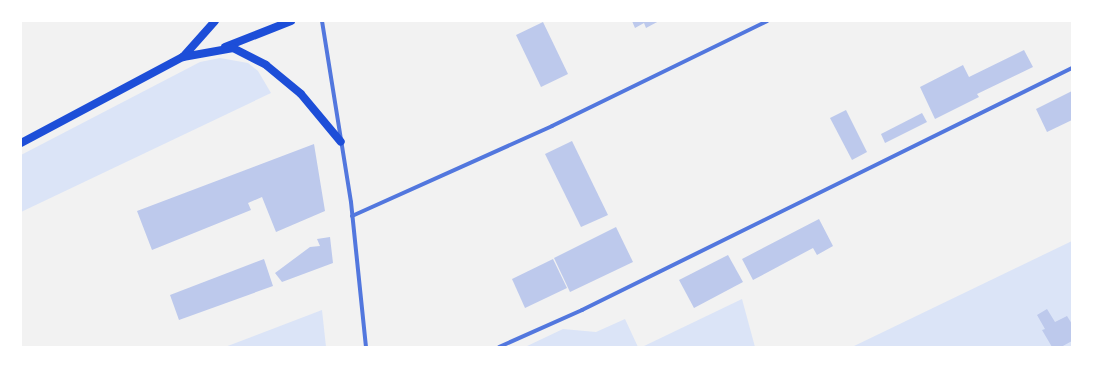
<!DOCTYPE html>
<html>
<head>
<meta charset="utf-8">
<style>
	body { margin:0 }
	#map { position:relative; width:1093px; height:368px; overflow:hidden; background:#f2f2f2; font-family:"Asap Condensed",sans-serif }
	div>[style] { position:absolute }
	.green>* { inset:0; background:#dbe4f7 }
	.building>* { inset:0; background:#bdc9ec }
	.minor>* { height:4px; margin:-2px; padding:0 2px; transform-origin:2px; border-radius:2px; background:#5277de }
	.secondary>* { height:8px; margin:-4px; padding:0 4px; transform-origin:4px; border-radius:4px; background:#1d4ed8 }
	span { translate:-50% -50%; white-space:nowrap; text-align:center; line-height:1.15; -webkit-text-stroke:3px #fff; paint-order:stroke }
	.frame { position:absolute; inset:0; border:22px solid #fff; pointer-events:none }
</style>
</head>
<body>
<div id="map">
	<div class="green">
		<div style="clip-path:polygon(220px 58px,248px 63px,258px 71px,271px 93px,21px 212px,21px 155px,200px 62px)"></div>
		<div style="clip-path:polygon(1072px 241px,1072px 347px,852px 347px)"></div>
		<div style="clip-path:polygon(742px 299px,755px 347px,642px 347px)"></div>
		<div style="clip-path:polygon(322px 310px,326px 347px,225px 347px)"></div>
		<div style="clip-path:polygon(625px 319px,638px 347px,525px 347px,563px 329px,596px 332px)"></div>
	</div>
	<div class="building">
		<div style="clip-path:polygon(632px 21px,659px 21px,646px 28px,644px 23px,635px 28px)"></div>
		<div style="clip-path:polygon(543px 22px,568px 74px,541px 87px,516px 35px)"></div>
		<div style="clip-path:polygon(1024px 50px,1033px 67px,977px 94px,979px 97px,935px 119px,920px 87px,963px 65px,969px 77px)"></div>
		<div style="clip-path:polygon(1072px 91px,1072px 120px,1047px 132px,1036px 109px)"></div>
		<div style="clip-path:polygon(846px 110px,867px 152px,852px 160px,830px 118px)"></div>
		<div style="clip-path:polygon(922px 113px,927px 122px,885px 143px,881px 134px)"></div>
		<div style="clip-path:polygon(572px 141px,608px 215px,581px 227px,545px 154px)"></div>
		<div style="clip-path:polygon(314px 144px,325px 211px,276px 232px,262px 197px,248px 203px,251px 210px,152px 250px,137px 211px)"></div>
		<div style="clip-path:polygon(819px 219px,833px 246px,817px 255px,813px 248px,753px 280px,742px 259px)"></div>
		<div style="clip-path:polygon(616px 227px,633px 262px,570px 292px,554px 258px)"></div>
		<div style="clip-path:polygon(330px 237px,333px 263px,282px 282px,275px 273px,310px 247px,320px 246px,317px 239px)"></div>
		<div style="clip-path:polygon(728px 255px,743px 282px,694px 308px,679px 280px)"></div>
		<div style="clip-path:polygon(264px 259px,273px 286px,179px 320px,170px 295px)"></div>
		<div style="clip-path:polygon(553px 259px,567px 288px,525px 308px,512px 279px)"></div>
		<div style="clip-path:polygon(1047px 309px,1055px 322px,1067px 316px,1072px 324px,1072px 341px,1061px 347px,1052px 347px,1042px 330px,1045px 329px,1037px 315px)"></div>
	</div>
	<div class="minor">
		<div style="left:322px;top:21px;width:183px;rotate:80.9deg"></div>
		<div style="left:351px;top:202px;width:146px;rotate:84.1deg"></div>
		<div style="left:352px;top:216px;width:219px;rotate:-24.2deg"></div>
		<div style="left:552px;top:126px;width:239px;rotate:-26deg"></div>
		<div style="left:499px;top:347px;width:91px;rotate:-24deg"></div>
		<div style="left:582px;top:310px;width:547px;rotate:-26.28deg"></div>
	</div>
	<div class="secondary">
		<div style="left:225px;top:47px;width:71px;rotate:-21.5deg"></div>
		<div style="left:183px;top:57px;width:48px;rotate:-48.4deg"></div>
		<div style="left:21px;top:143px;width:183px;rotate:-28deg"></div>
		<div style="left:183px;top:57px;width:51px;rotate:-10.2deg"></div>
		<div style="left:233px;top:48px;width:37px;rotate:27deg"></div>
		<div style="left:266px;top:65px;width:45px;rotate:39.6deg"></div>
		<div style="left:301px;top:94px;width:62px;rotate:50.2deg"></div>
	</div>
	<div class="frame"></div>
</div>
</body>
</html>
